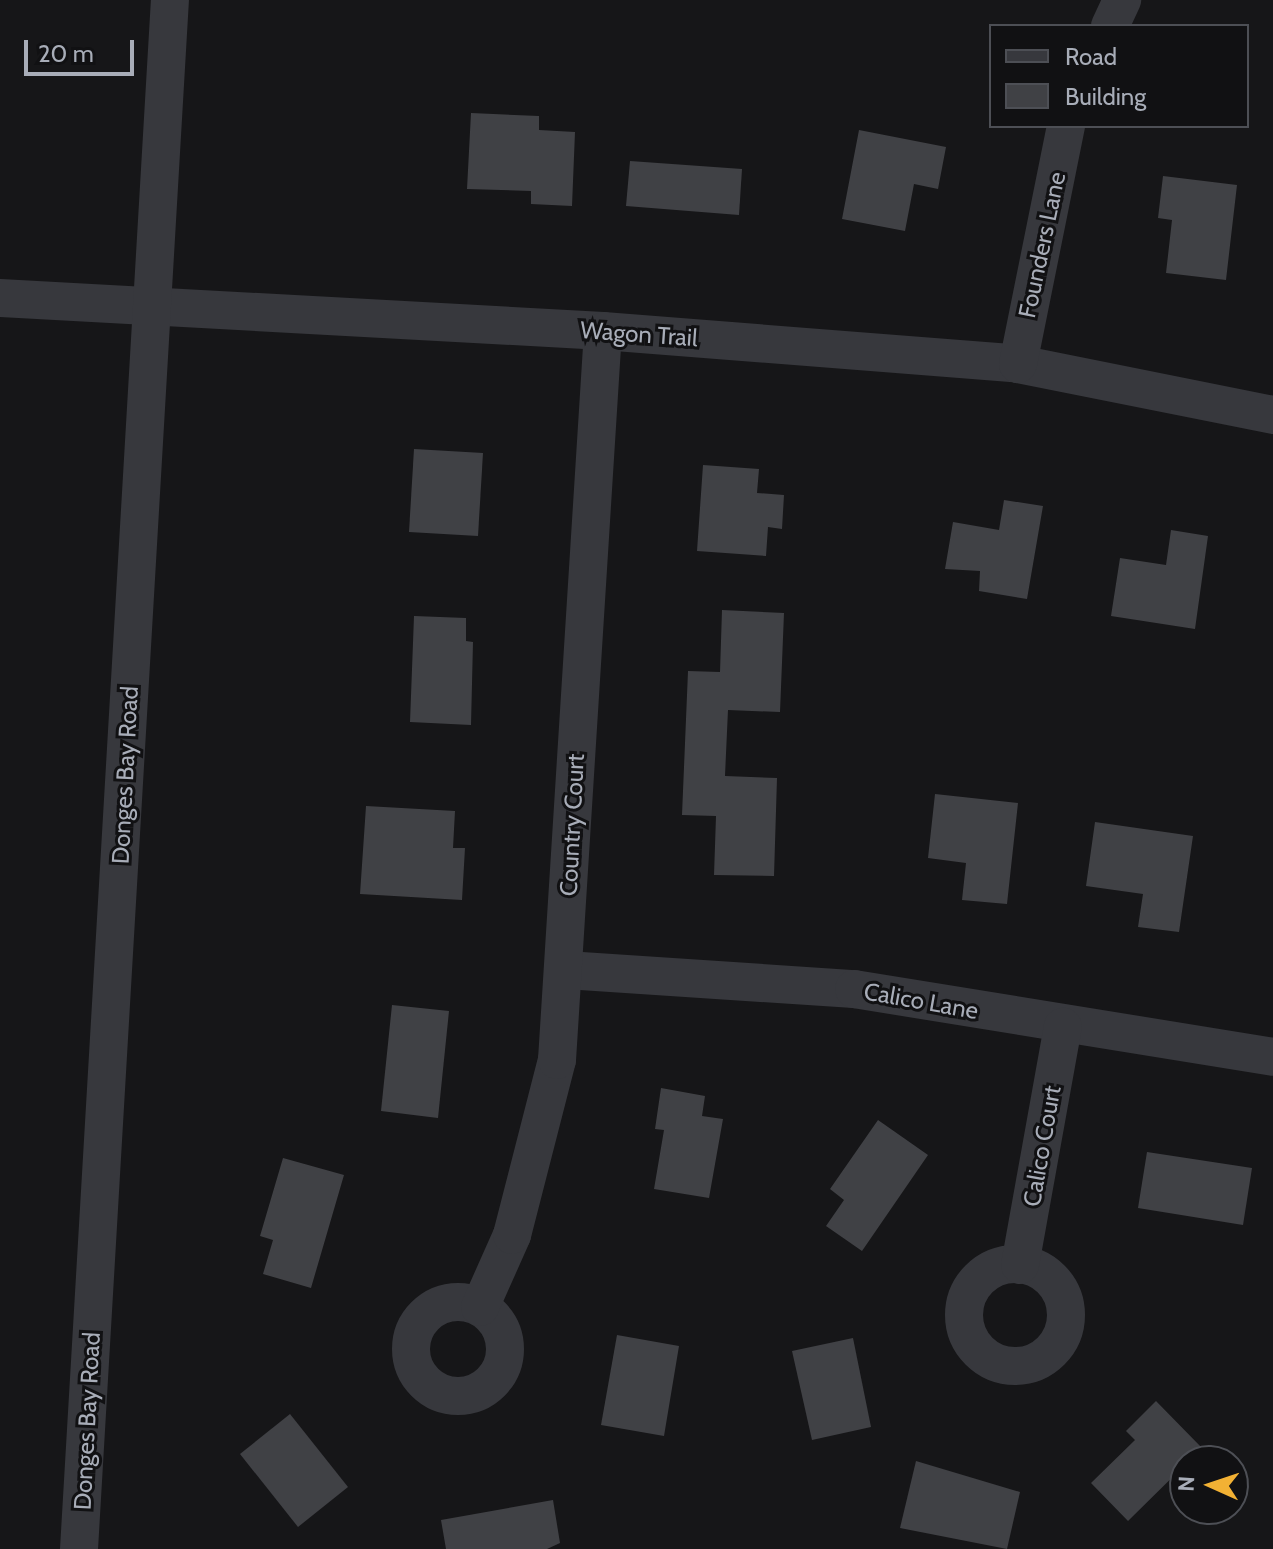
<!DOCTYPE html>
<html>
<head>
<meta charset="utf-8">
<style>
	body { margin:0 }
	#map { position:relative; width:1273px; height:1549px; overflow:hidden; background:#161618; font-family:Cabin,sans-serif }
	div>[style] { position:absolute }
	.building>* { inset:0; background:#404145 }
	.minor>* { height:38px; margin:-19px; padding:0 19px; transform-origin:19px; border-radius:19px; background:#37383d }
	.minor>.ring { margin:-19px; padding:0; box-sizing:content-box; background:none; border:38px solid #37383d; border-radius:50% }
	span { translate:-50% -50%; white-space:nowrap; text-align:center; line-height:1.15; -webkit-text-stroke:6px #111113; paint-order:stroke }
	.street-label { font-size:24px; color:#a8adb8 }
	.legend { position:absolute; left:989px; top:24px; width:260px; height:104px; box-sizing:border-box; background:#111113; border:2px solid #4d4f55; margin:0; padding:10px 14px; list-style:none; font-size:24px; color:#a8adb8 }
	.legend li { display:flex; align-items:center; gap:16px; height:40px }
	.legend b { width:40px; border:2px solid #4d4f55 }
	.north { position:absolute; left:1169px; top:1445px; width:80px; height:80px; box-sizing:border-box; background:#111113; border:2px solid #4d4f55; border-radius:50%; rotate:273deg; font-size:22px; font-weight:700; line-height:32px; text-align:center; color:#a8adb8 }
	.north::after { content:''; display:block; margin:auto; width:28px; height:36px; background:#f2b134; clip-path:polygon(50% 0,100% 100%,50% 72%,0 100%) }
	.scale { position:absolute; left:24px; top:40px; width:110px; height:36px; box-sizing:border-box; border:4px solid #a8adb8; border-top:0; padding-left:10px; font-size:24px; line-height:28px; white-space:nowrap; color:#a8adb8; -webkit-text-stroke:6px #111113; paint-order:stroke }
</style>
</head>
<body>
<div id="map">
	<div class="building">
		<div style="clip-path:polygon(471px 113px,539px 116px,539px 130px,575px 132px,572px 206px,531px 204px,531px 191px,467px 189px)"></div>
		<div style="clip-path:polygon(859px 130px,946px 147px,938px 189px,914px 184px,905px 231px,842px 219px)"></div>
		<div style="clip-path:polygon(630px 161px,742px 169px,739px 215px,626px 206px)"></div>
		<div style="clip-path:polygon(1163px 176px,1237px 185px,1226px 280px,1166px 273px,1172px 220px,1158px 218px)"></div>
		<div style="clip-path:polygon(414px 449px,483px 453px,478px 536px,409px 532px)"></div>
		<div style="clip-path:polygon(703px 465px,759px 469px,757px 493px,784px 495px,782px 529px,768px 527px,766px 556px,697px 551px)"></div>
		<div style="clip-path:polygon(1004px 500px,1043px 506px,1027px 599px,979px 591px,980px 571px,945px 569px,953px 522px,999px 530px)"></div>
		<div style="clip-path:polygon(1171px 530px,1208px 536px,1195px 629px,1111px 616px,1120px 558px,1166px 565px)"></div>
		<div style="clip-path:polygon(722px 610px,784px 613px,780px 712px,728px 710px,725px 776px,777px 778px,774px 876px,714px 875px,716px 816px,682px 815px,688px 671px,720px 672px)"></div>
		<div style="clip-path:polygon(414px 616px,466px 618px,466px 641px,473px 642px,471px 725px,410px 722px)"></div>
		<div style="clip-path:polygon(935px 794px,1018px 803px,1007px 904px,962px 900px,966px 863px,928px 858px)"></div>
		<div style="clip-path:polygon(366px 806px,455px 811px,453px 848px,465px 848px,462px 900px,360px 894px)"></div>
		<div style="clip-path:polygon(1095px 822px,1193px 836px,1179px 932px,1138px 927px,1143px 894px,1086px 886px)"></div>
		<div style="clip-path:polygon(392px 1005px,449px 1011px,438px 1118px,381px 1111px)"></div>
		<div style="clip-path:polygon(661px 1088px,705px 1096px,702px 1116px,723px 1119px,709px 1198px,654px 1189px,664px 1130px,655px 1129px)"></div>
		<div style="clip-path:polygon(878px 1120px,928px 1155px,862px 1251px,826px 1226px,844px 1200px,830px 1189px)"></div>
		<div style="clip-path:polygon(1147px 1152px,1252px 1168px,1243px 1225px,1138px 1208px)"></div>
		<div style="clip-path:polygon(283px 1158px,344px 1175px,311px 1288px,263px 1274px,273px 1240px,260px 1236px)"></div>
		<div style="clip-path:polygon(617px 1335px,679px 1346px,664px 1436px,601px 1425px)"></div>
		<div style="clip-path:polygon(853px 1338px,871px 1427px,812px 1440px,792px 1351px)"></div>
		<div style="clip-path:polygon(1156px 1401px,1202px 1448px,1128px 1521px,1091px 1483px,1135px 1440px,1126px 1431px)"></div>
		<div style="clip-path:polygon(290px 1414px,348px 1487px,298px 1527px,240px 1454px)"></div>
		<div style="clip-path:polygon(916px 1461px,1020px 1492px,1007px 1549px,900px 1528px)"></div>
		<div style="clip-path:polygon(553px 1500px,560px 1543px,547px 1549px,446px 1549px,441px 1520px)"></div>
	</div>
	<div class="minor">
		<div style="left:1110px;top:26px;width:29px;rotate:-65deg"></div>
		<div style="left:0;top:298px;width:604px;rotate:3.13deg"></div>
		<div style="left:603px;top:331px;width:416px;rotate:4.5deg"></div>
		<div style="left:1018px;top:364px;width:260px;rotate:11.3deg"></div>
		<div style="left:1018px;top:364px;width:243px;rotate:-78.6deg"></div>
		<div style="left:566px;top:970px;width:289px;rotate:3.8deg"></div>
		<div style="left:854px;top:989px;width:424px;rotate:9.2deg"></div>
		<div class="ring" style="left:964px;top:1264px;width:64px;height:64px"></div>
		<div style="left:1020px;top:1265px;width:242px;rotate:-79.8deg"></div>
		<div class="ring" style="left:411px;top:1302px;width:56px;height:56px"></div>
		<div style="left:480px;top:1307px;width:79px;rotate:-66deg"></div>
		<div style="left:512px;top:1235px;width:181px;rotate:-75.6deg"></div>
		<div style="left:557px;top:1060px;width:730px;rotate:-86.39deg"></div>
		<div style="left:79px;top:1549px;width:1552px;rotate:-86.64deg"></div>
	</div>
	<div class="street-label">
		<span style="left:1042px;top:245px;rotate:-78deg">Founders Lane</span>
		<span style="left:639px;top:334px;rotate:4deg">Wagon Trail</span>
		<span style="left:125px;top:775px;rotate:-87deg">Donges Bay Road</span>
		<span style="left:572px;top:825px;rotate:-87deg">Country Court</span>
		<span style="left:921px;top:1001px;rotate:10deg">Calico Lane</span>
		<span style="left:1042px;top:1146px;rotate:-80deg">Calico Court</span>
		<span style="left:87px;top:1421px;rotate:-87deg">Donges Bay Road</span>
	</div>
	<ul class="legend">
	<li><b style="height:10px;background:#37383d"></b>Road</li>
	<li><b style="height:22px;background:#404145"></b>Building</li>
	</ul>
	<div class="north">N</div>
	<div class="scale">20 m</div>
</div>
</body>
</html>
